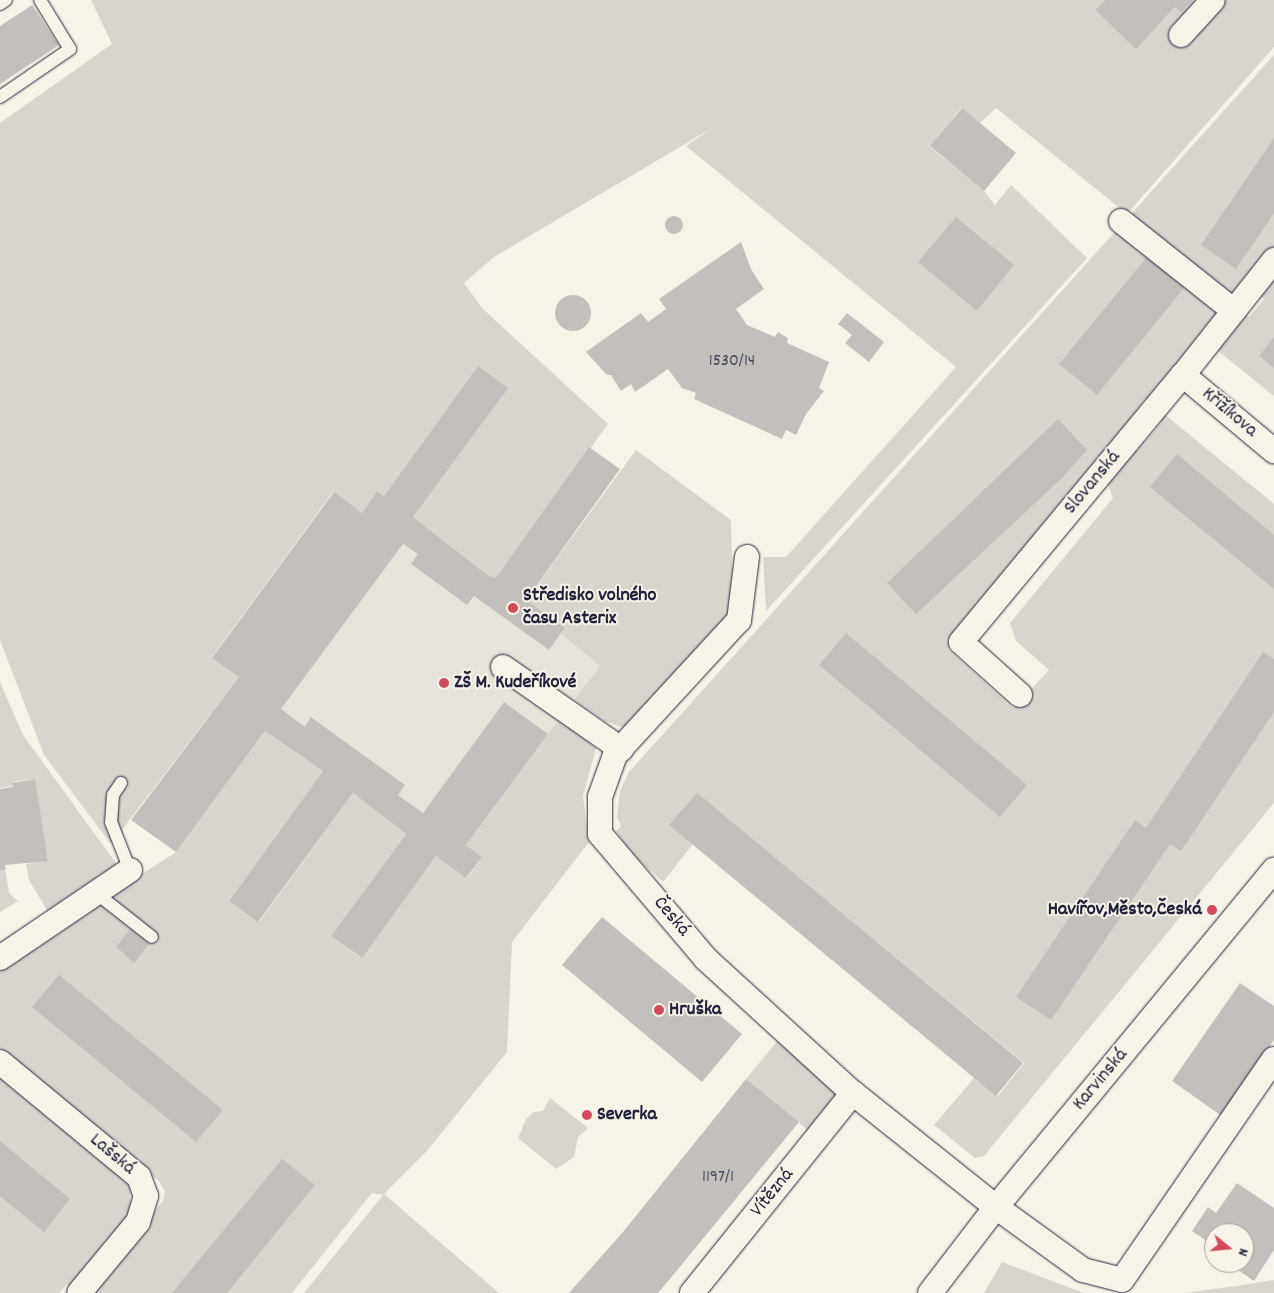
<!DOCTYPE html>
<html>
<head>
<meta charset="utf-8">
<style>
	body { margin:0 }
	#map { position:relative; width:1274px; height:1293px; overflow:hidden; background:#f7f3e8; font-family:Dekko,sans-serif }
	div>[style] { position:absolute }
	.built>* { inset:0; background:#e7e3db }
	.green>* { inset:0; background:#d8d5cf }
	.building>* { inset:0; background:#c2bfbd }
	.round { border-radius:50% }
	.roads { filter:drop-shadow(0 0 1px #22223b) drop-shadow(0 0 1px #22223b) }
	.service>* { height:12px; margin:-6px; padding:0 6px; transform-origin:6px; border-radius:6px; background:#f7f3e8 }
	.minor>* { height:24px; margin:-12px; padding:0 12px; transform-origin:12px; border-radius:12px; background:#f7f3e8 }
	.dots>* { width:14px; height:14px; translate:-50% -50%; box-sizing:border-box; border:2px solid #f7f3e8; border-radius:50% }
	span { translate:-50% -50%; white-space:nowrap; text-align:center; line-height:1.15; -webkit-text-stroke:4px #f7f3e8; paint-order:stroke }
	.number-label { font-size:18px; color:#4a495c }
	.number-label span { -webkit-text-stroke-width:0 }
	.street-label { font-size:20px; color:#22223b }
	.poi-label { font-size:20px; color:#22223b; font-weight:700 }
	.left { translate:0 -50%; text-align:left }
	.right { translate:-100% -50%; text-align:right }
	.north { position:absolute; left:1204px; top:1223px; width:50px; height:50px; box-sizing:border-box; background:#f7f3e8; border:1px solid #a29fa3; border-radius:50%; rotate:107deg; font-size:14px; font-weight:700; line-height:20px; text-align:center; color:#22223b }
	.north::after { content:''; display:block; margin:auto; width:18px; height:22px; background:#d1495b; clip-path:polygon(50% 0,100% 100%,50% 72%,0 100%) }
</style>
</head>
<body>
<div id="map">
	<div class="built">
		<div style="clip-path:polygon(403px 544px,418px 554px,411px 564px,467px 605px,474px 596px,549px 650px,561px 634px,600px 666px,548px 734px,504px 702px,423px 813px,398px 795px,405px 785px,312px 717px,305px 727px,281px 709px)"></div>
	</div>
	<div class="green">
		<div style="clip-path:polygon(91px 0,1105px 0,1095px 10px,1136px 48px,1175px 7px,1181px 13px,1193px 0,1274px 0,1274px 47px,1127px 214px,996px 108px,980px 123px,961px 108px,930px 147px,984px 191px,995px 205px,1011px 185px,1087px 258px,766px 611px,763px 557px,786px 557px,956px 367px,686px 146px,712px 128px,494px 257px,464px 283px,483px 309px,608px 424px,496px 578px,489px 576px,413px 517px,507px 388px,478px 366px,384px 496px,377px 491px,362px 513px,333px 492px,212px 657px,239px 677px,111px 844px,44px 755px,0 640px,0 123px,112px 44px)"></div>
		<div style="clip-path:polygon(1274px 55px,1274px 255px,1152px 403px,1146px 398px,1137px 409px,1143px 414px,948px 649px,1013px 708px,1036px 684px,1049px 670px,1016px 641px,1010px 623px,1113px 498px,1106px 479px,1132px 447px,1137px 451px,1162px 422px,1158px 419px,1164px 414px,1274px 504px,1274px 803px,984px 1156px,975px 1158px,934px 1125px,975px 1077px,998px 1096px,1024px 1063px,747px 835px,693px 844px,663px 882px,635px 857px,616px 831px,621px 826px,617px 817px,620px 791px,629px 772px)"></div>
		<div style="clip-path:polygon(1274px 277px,1274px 396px,1217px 350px,1244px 313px,1249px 317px,1264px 299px,1259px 295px)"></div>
		<div style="clip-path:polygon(636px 450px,731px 520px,733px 612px,632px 725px,624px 728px,605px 721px,574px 700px,600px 666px,561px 634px,565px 628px,526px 600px)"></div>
		<div style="clip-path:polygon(0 682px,23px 735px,121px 870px,51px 917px,29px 880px,26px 864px,48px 860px,34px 779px,13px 782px,13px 786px,0 788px)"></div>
		<div style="clip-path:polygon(560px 718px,596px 748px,583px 796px,589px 842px,512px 942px,507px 1052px,426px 1152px,384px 1194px,499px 1293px,304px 1293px,383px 1195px,372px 1193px,292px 1293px,86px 1293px,163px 1201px,165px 1192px,160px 1182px,0 1054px,0 966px,176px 852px,265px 731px,323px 771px,229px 901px,259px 922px,353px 793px,406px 834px,331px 936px,361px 958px,436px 856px,467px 878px,482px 857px,466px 845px)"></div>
		<div style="clip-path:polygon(0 868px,5px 868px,9px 893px,18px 901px,0 912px)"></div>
		<div style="clip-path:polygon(784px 1033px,846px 1094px,816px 1137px,746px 1079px)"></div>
		<div style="clip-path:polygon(0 1072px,129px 1181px,132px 1212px,73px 1289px,67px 1284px,59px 1293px,0 1293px)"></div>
		<div style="clip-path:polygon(550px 1098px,588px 1128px,578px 1137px,574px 1157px,556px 1169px,518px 1138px,526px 1119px,534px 1112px,543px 1111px)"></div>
		<div style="clip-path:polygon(1002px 1262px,1084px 1293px,984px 1293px)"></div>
		<div style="clip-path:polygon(1274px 1280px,1274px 1293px,1184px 1293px,1236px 1286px)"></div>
	</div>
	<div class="building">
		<div style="clip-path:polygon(1105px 0,1193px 0,1181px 13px,1175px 7px,1136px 49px,1095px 10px)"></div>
		<div style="clip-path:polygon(32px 5px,59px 45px,0 84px,0 26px)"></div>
		<div style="clip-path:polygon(962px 108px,1016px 153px,984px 191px,930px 146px)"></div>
		<div style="clip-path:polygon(1274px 138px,1274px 213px,1236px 269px,1201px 245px)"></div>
		<div class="round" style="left:665px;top:216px;width:18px;height:18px"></div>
		<div style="clip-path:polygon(956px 217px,1014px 265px,977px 311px,918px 262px)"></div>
		<div style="clip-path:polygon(741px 242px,751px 269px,764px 289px,736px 309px,747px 325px,775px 337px,778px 332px,788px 338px,787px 343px,829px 362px,819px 388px,824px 391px,806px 414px,796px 435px,786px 430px,782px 439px,694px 399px,696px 393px,682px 388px,668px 369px,635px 392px,631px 384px,621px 391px,611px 375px,607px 375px,586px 352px,641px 313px,648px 322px,666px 309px,659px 299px)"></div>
		<div style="clip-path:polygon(1147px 257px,1184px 288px,1097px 395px,1059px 364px)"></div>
		<div class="round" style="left:555px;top:295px;width:36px;height:36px"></div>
		<div style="clip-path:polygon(847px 313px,884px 342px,869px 362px,845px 343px,852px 335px,838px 324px)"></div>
		<div style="clip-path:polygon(1274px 337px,1274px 368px,1259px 356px)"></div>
		<div style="clip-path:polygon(478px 366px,508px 388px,413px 517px,489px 576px,496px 578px,589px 447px,620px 469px,526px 600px,565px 628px,549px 650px,474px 596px,467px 605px,411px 564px,418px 554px,403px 544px,281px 709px,305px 727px,311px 717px,405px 785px,398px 795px,423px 813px,504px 702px,548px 734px,466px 845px,482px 857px,466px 878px,436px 856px,362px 958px,331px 936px,406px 834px,353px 793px,258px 922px,229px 901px,323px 771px,265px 731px,176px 852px,131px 820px,239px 677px,212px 658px,334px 492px,362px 513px,377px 491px,384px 496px)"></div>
		<div style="clip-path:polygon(1058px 419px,1087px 450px,1061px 479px,916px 614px,887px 583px)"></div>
		<div style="clip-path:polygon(1177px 454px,1274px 535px,1274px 589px,1150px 487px)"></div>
		<div style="clip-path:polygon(846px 633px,1027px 785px,1000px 817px,819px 665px)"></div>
		<div style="clip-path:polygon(1263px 652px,1274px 659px,1274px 712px,1181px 851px,1170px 844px,1051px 1020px,1016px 997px,1135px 820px,1146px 828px)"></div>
		<div style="clip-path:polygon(35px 779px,48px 861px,5px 865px,6px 869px,0 870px,0 789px,13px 787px,12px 783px)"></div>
		<div style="clip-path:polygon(697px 793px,1023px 1063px,996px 1096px,669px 825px)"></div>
		<div style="clip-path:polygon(602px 917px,742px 1034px,702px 1082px,562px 965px)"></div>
		<div style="clip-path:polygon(130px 929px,149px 944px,134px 963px,116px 947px)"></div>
		<div style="clip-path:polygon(59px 975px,223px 1110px,196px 1142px,32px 1007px)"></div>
		<div style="clip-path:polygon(1240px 983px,1274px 1006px,1274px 1040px,1222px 1116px,1172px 1081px)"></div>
		<div style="clip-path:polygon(746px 1079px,799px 1122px,674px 1274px,658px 1293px,569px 1293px,623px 1232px)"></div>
		<div style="clip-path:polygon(0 1141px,70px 1199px,44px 1232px,0 1196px)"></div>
		<div style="clip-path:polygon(282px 1159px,315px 1185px,227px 1293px,172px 1293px)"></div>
		<div style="clip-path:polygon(1237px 1183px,1274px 1208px,1274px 1250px,1254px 1281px,1228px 1263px,1244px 1263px,1244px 1233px,1214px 1233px,1214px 1246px,1192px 1231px,1208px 1207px,1216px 1213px)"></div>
	</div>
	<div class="roads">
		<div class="service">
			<div style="left:0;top:4px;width:7px;rotate:-34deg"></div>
			<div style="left:0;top:97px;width:85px;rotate:-34.4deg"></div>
			<div style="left:70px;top:49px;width:57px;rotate:-121.5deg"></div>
			<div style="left:121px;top:783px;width:14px;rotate:124deg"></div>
			<div style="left:113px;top:795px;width:27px;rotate:94deg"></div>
			<div style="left:111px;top:822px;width:52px;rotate:68.4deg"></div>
			<div style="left:96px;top:893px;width:71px;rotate:38.2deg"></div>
		</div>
		<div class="minor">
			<div style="left:1181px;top:35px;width:47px;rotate:-47.6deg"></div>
			<div style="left:1121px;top:221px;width:144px;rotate:38.5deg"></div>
			<div style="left:1183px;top:375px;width:119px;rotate:39.9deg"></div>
			<div style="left:747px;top:557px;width:64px;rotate:97.2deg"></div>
			<div style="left:739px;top:620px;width:183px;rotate:132.6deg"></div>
			<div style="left:615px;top:755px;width:45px;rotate:109.7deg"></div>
			<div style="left:600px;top:797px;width:37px;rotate:90deg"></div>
			<div style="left:600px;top:834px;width:164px;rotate:49.7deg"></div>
			<div style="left:706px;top:959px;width:199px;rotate:42.4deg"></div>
			<div style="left:853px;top:1093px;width:183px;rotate:38.6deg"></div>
			<div style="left:996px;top:1207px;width:107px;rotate:35.9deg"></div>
			<div style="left:1083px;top:1270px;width:40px;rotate:14.4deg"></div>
			<div style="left:1122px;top:1280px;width:268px;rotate:-55.5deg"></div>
			<div style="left:503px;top:667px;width:144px;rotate:34.8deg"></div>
			<div style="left:1020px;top:695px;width:79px;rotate:-138.1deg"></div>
			<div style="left:961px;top:642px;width:347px;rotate:-50.3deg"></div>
			<div style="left:1183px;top:375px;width:147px;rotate:-51.6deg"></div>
			<div style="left:0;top:958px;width:157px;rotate:-34.1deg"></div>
			<div style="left:0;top:1062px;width:180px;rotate:39.6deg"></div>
			<div style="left:139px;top:1177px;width:20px;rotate:70deg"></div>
			<div style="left:146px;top:1196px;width:27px;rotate:107deg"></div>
			<div style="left:138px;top:1222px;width:92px;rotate:129.7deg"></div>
			<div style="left:692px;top:1293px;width:257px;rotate:-51.2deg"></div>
			<div style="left:930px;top:1293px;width:108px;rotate:-52.5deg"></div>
			<div style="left:996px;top:1207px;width:437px;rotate:-50.5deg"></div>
		</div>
	</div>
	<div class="dots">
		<div style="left:513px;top:608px;background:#d1495b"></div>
		<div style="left:444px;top:683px;background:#d1495b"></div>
		<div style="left:1212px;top:910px;background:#d1495b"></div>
		<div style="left:659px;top:1010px;background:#d1495b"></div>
		<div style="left:587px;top:1115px;background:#d1495b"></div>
	</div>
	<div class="number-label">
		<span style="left:732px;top:362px">1530/14</span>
		<span style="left:718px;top:1178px">1197/1</span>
	</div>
	<div class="street-label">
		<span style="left:1229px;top:413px;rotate:40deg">Křižíkova</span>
		<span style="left:1093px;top:483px;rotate:-50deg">Slovanská</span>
		<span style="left:671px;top:917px;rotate:50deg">Česká</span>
		<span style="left:1101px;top:1080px;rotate:-50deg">Karvinská</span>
		<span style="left:112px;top:1155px;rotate:40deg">Lašská</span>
		<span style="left:773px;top:1193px;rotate:-51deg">Vítězná</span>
	</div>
	<div class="poi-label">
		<span class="left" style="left:523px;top:608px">Středisko volného<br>času Asterix</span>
		<span class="left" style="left:454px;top:683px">ZŠ M. Kudeříkové</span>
		<span class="right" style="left:1202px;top:910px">Havířov,Město,Česká</span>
		<span class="left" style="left:669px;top:1010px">Hruška</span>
		<span class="left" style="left:597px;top:1115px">Severka</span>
	</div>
	<div class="north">N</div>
</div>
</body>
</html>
